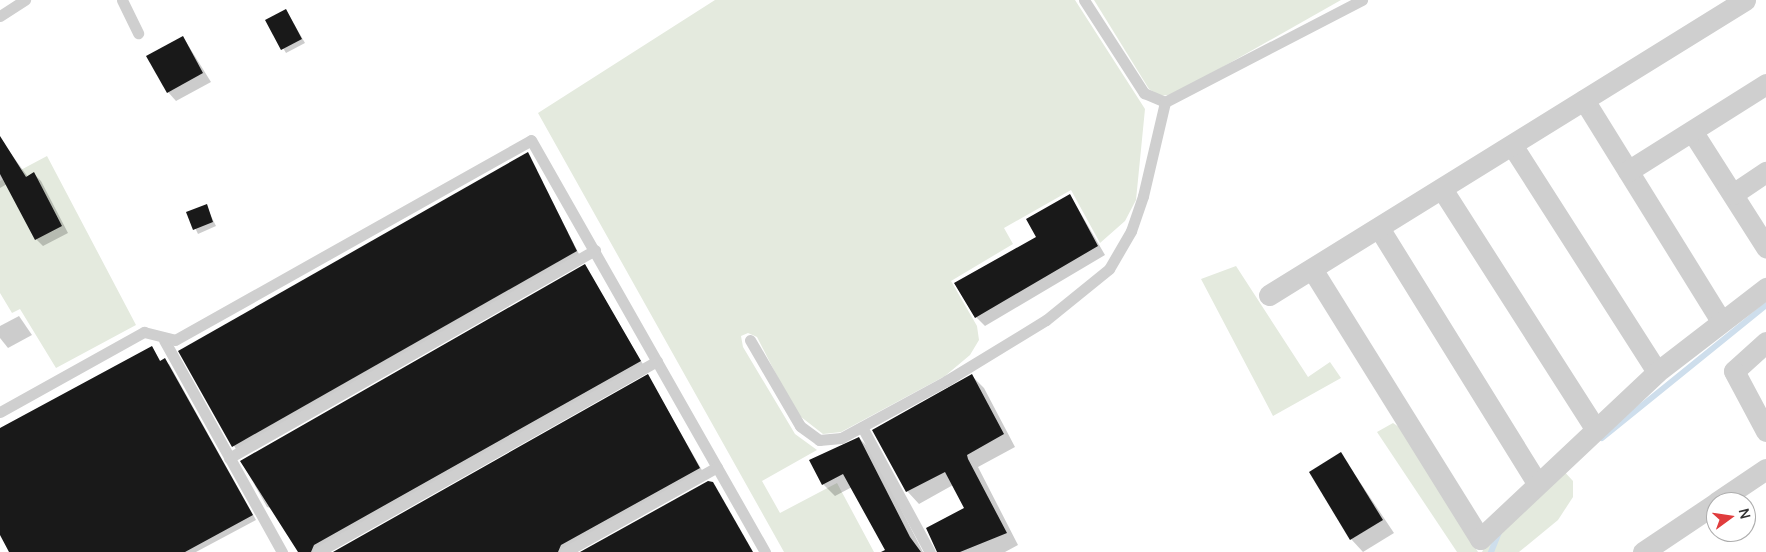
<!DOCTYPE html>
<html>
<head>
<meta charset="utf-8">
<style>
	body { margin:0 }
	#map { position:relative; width:1766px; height:552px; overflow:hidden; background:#fff; font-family:Manrope,sans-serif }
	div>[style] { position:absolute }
	.green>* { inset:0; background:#e4eade }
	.shadow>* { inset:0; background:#0003 }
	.stream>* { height:6px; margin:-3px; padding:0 3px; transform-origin:3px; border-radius:3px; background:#cedeec }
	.building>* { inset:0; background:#191919 }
	.service>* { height:11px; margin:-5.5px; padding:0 5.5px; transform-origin:5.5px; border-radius:5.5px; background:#cfcfcf }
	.minor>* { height:21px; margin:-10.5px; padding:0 10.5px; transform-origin:10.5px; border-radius:10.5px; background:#cfcfcf }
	span { translate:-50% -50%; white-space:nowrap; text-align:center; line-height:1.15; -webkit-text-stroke:5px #fff; paint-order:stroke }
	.north { position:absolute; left:1706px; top:492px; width:50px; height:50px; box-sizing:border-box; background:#fff; border:1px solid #adadad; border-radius:50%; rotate:76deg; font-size:14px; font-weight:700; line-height:20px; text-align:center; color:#323232 }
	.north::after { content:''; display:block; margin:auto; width:18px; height:22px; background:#e03c3d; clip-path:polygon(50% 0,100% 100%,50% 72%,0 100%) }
</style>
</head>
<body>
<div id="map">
	<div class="green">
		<div style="clip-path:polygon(715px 0,1075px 0,1145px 109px,1136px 200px,1125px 221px,1100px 243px,1071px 190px,1004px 228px,1013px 244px,951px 281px,977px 326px,979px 340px,970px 355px,945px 376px,841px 432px,823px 434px,796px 413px,757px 337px,748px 333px,741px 336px,743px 347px,795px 434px,817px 450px,762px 481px,780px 513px,837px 483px,874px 552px,784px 552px,538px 113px)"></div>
		<div style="clip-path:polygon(1094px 0,1341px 0,1175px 94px,1160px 96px,1149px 89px)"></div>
		<div style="clip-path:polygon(47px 156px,136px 325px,56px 368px,20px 309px,12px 313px,0 293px,0 181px)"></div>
		<div style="clip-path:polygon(1236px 266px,1308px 377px,1330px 362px,1341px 378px,1273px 416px,1201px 279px)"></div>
		<div style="clip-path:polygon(1393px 423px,1399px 427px,1478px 552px,1457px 552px,1377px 432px)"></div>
		<div style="clip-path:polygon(1561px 468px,1573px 481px,1573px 497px,1558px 520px,1519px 552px,1482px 552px,1490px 538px)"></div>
	</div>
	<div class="shadow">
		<div style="clip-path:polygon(286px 10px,305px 43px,286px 53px,267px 21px)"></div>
		<div style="clip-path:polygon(183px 37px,211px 82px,176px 101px,168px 92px)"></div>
		<div style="clip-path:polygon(9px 151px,28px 177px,34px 174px,41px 181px,68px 233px,43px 246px,36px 239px,7px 184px,0 188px,0 157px)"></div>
		<div style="clip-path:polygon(528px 154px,580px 256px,237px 451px,180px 351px)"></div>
		<div style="clip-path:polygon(1070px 195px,1105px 255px,985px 326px,976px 317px)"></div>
		<div style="clip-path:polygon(206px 206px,216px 226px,198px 234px,188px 213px)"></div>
		<div style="clip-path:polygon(585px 266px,644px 366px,317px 552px,301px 552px,276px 509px,267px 507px,241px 461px)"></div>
		<div style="clip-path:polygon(19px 316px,32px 335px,8px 348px,0 338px,0 326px)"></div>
		<div style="clip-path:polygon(152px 347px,161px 362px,169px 364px,256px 520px,196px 552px,10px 552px,0 533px,0 430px)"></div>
		<div style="clip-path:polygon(648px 376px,703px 472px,564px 552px,336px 552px)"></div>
		<div style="clip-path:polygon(972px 376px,984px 388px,1015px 447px,978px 467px,1018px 545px,1005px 552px,937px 552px,966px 509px,953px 485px,919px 504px,907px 491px)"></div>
		<div style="clip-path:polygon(859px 438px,871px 450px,923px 552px,887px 552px,852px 487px,835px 496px,823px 484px)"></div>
		<div style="clip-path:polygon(1341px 454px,1394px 533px,1363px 552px,1351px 539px)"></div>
	</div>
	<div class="stream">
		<div style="left:1602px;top:438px;width:211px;rotate:-39deg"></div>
		<div style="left:1491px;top:552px;width:22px;rotate:-68deg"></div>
	</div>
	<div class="building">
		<div style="clip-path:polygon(286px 9px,302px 39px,281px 50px,265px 20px)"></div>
		<div style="clip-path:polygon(183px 36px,203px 73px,167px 93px,146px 56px)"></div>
		<div style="clip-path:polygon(0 136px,26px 177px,34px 172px,62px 226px,35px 240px,0 174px)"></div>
		<div style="clip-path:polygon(528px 152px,577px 251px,232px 447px,178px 351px)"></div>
		<div style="clip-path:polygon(1070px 194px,1098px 246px,975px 318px,954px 283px,1036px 237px,1026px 219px)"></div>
		<div style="clip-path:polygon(207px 204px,213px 222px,193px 230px,186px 212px)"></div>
		<div style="clip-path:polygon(585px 264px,641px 361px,314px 545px,311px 552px,298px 552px,240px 461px)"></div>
		<div style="clip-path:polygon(152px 346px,160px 361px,165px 358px,253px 515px,185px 552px,9px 552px,0 535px,0 428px)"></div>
		<div style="clip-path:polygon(648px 374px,700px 468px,561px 545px,558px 552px,333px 552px)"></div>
		<div style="clip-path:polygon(972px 374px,1004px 434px,967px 455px,968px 459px,1007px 533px,960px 552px,937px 552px,926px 528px,964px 508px,945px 472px,906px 492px,872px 430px)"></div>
		<div style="clip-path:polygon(859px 437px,910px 537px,921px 552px,881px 552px,885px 550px,843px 474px,822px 485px,809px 460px)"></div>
		<div style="clip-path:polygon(1341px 452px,1383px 520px,1350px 540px,1309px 472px)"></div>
		<div style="clip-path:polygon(708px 481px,713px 482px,753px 552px,580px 552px)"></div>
	</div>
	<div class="service">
		<div style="left:122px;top:0;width:37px;rotate:64deg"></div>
		<div style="left:1084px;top:0;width:111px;rotate:57.2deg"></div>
		<div style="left:1144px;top:93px;width:23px;rotate:23deg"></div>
		<div style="left:1165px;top:102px;width:222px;rotate:-27.4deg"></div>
		<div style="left:0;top:16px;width:30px;rotate:-33deg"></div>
		<div style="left:164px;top:340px;width:243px;rotate:60.9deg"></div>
		<div style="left:750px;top:340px;width:99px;rotate:59.8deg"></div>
		<div style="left:800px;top:426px;width:24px;rotate:36deg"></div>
		<div style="left:819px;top:440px;width:22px;rotate:-5deg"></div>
		<div style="left:841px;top:438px;width:119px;rotate:-28.5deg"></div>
		<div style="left:946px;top:381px;width:117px;rotate:-31.4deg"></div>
		<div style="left:1046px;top:320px;width:81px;rotate:-39deg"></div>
		<div style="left:1109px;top:269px;width:44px;rotate:-59.9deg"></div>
		<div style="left:1131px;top:231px;width:37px;rotate:-71deg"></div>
		<div style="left:1143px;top:196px;width:97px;rotate:-76.8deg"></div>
		<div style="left:0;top:412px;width:165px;rotate:-29.1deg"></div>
		<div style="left:144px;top:332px;width:32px;rotate:14deg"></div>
		<div style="left:175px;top:340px;width:408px;rotate:-29.3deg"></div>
		<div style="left:531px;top:140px;width:474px;rotate:60.4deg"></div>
		<div style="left:862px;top:427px;width:142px;rotate:61.5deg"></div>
		<div style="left:229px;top:458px;width:421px;rotate:-29.6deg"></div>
		<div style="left:318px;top:552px;width:389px;rotate:-29.4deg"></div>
		<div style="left:565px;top:552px;width:174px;rotate:-29.2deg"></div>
	</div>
	<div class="minor">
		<div style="left:1584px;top:100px;width:260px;rotate:58.2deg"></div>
		<div style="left:1692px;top:131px;width:138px;rotate:57.5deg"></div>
		<div style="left:1512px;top:145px;width:269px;rotate:57.4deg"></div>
		<div style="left:1628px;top:171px;width:163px;rotate:-32.2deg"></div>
		<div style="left:1442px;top:189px;width:284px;rotate:57.4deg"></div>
		<div style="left:1733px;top:194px;width:40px;rotate:-34deg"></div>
		<div style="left:1379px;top:228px;width:298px;rotate:58.2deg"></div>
		<div style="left:1312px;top:269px;width:318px;rotate:58.1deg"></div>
		<div style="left:1480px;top:539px;width:243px;rotate:-43.3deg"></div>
		<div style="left:1657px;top:372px;width:138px;rotate:-37.6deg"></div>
		<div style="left:1269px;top:295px;width:560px;rotate:-31.79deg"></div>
		<div style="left:1766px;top:342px;width:43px;rotate:137.8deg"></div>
		<div style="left:1734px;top:371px;width:68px;rotate:61.9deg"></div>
		<div style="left:1717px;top:502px;width:59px;rotate:-34deg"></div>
		<div style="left:1643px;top:552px;width:88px;rotate:-33.9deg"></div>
	</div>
	<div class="north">N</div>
</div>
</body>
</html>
